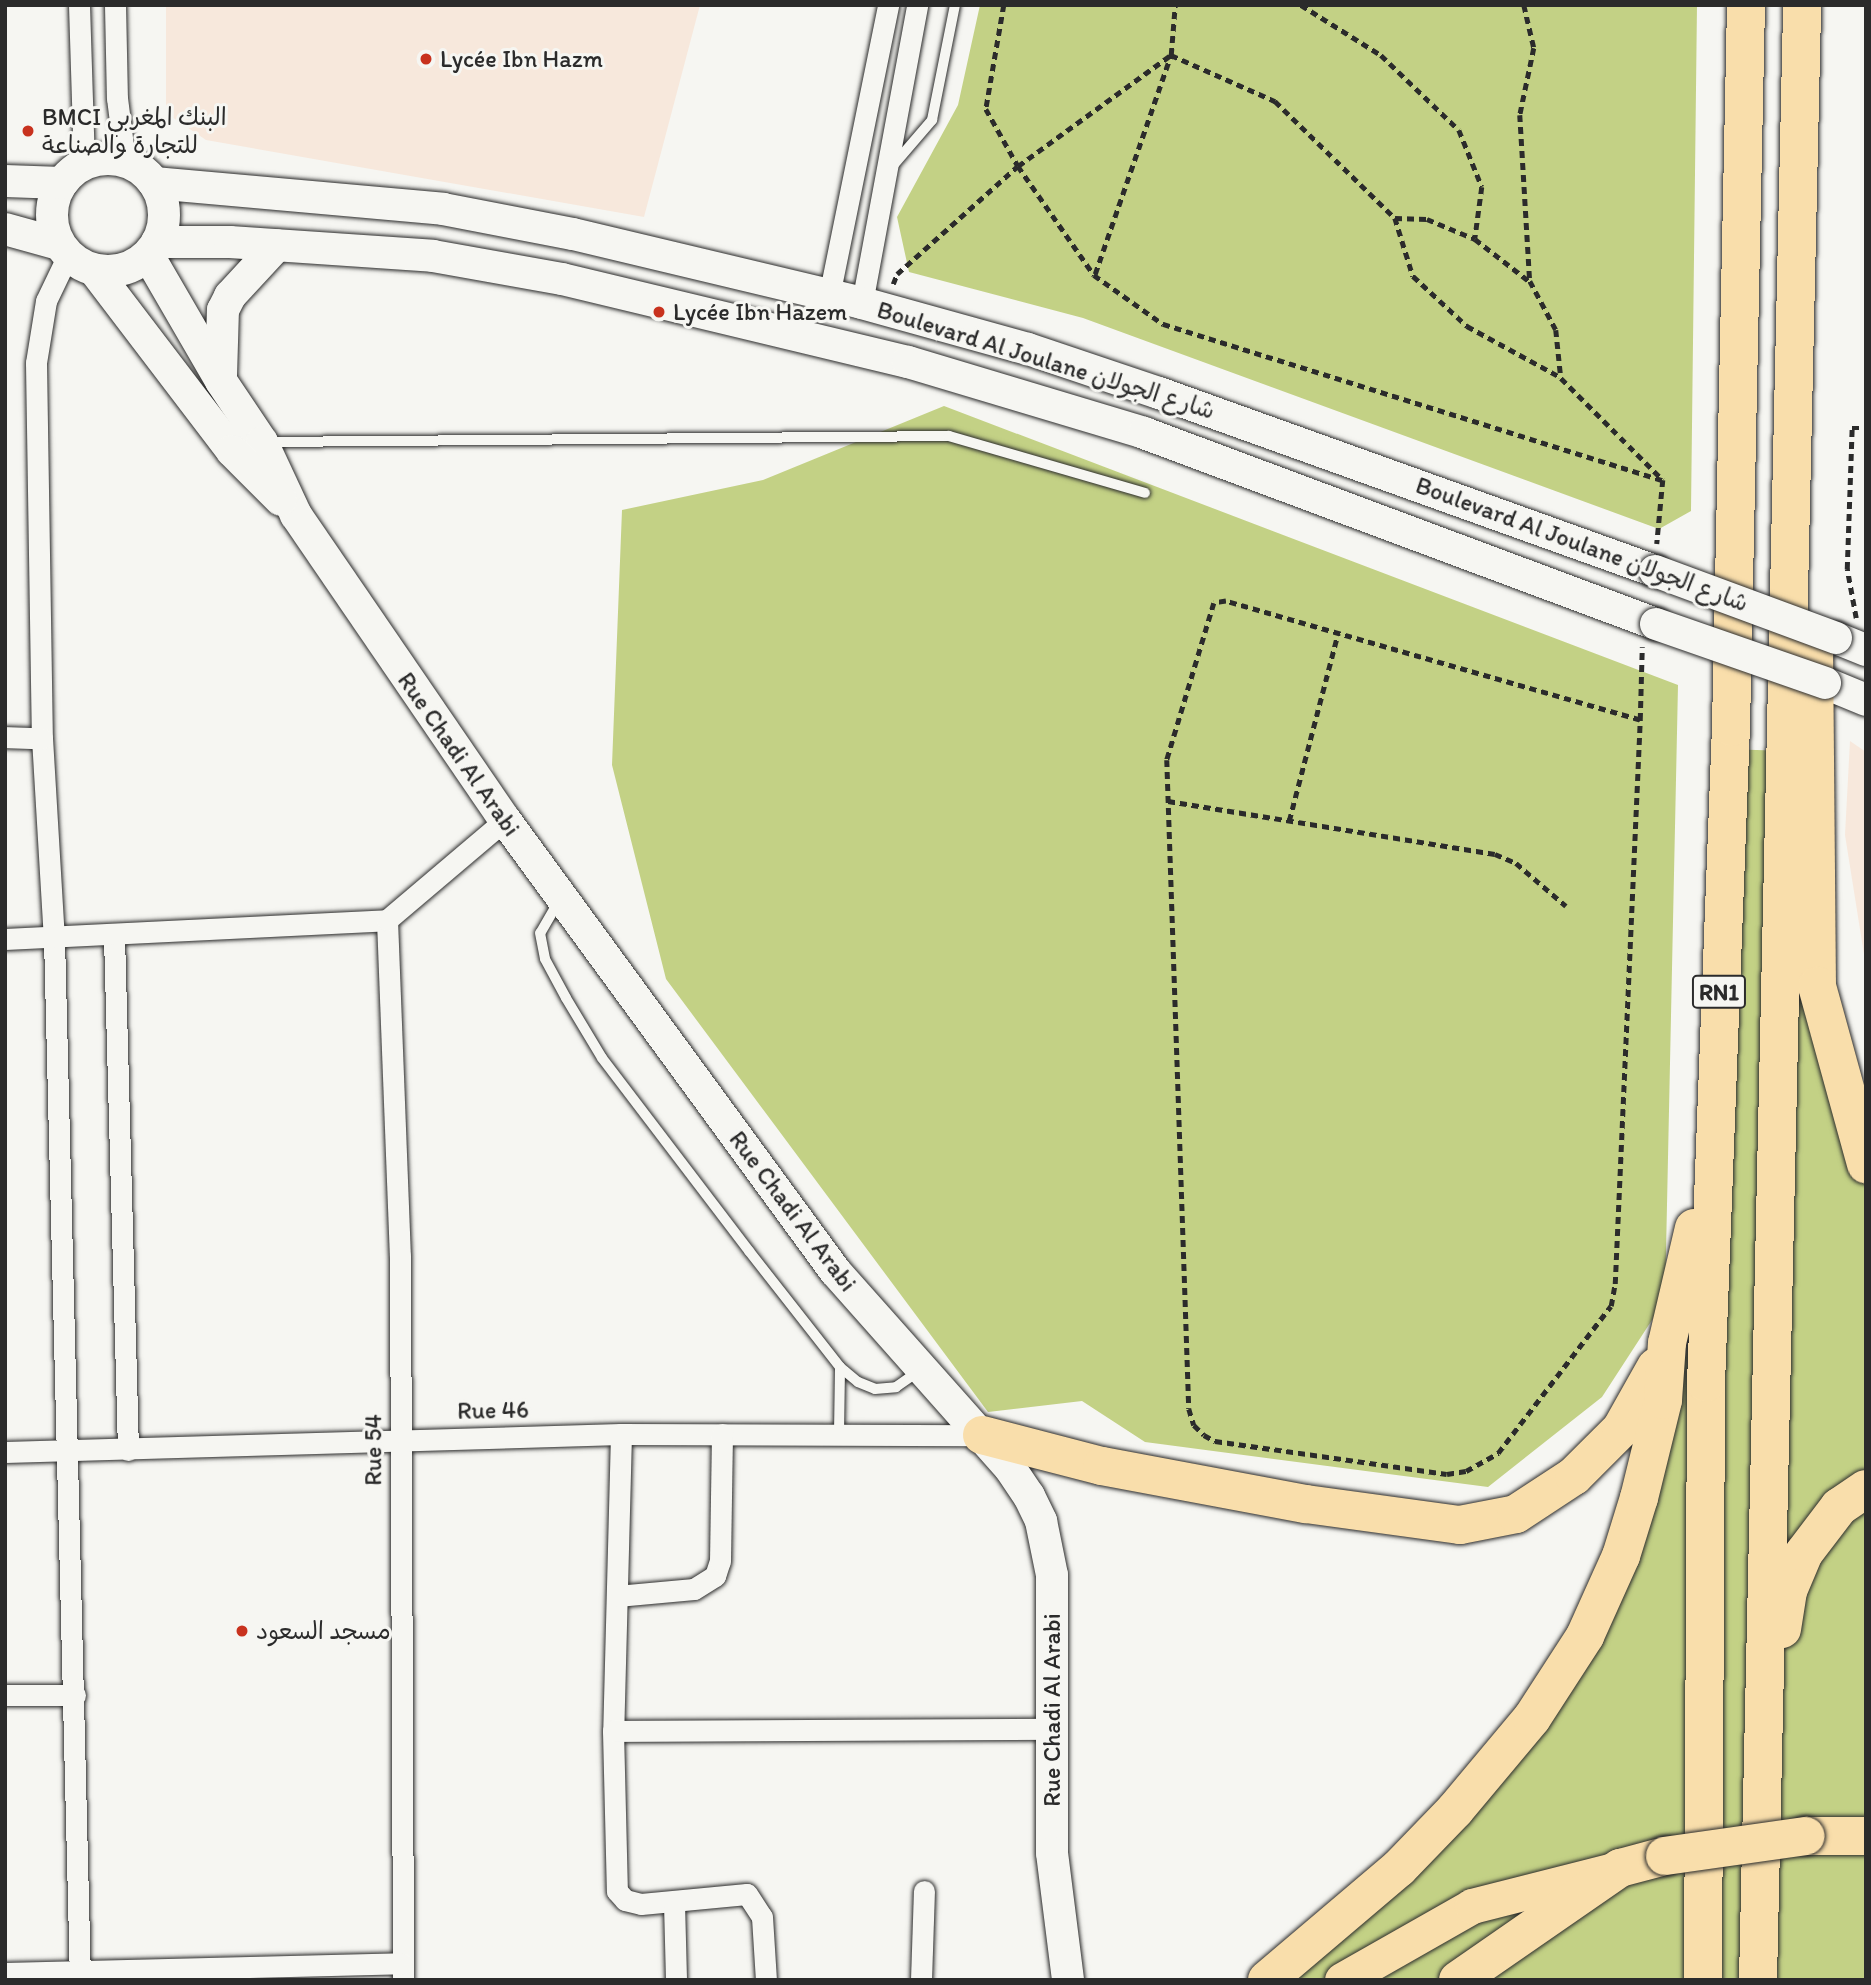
<!DOCTYPE html>
<html>
<head>
<meta charset="utf-8">
<style>
	body { margin:0 }
	#map { position:relative; width:1871px; height:1985px; overflow:hidden; background:#f6f6f2; font-family:Itim,"Playpen Sans Arabic",sans-serif }
	div>[style] { position:absolute }
	.built>* { inset:0; background:#f7e8dc }
	.green>* { inset:0; background:#c3d185 }
	.path>* { height:4.5px; margin-top:-2.25px; transform-origin:0; background:repeating-linear-gradient(90deg,#2b2b2b 0 7px,transparent 0 12px) }
	.roads { filter:drop-shadow(0 0 2px #2b2b2b) drop-shadow(0 0 2px #2b2b2b) }
	.lane>* { height:10px; margin:-5px; padding:0 5px; transform-origin:5px; border-radius:5px; background:#f6f6f2 }
	.street>* { height:21px; margin:-10.5px; padding:0 10.5px; transform-origin:10.5px; border-radius:10.5px; background:#f6f6f2 }
	.secondary>* { height:32px; margin:-16px; padding:0 16px; transform-origin:16px; border-radius:16px; background:#f6f6f2 }
	.secondary>.ring { margin:-16px; padding:0; box-sizing:content-box; background:none; border:32px solid #f6f6f2; border-radius:50% }
	.primary>* { height:35px; margin:-17.5px; padding:0 17.5px; transform-origin:17.5px; border-radius:17.5px; background:#f9deab }
	.highway>* { height:38px; margin:-19px; padding:0 19px; transform-origin:19px; border-radius:19px; background:#f9deab }
	.bridges { filter:drop-shadow(0 0 2px #2b2b2b) drop-shadow(0 0 2px #2b2b2b) }
	.secondary-bridge>* { height:32px; margin:-16px; padding:0 16px; transform-origin:16px; border-radius:16px; background:#f6f6f2 }
	.highway-bridge>* { height:38px; margin:-19px; padding:0 19px; transform-origin:19px; border-radius:19px; background:#f9deab }
	.dots>* { width:19px; height:19px; translate:-50% -50%; box-sizing:border-box; border:4px solid #f6f6f2; border-radius:50% }
	span { translate:-50% -50%; white-space:nowrap; text-align:center; line-height:1.15; -webkit-text-stroke:6px #f6f6f2; paint-order:stroke }
	.shield-label span { padding:2px 5px; background:#f6f6f2; border:2px solid; border-radius:5px; -webkit-text-stroke-width:0 }
	.shield-label { font-size:23px; color:#2b2b2b; font-weight:700 }
	.poi-label { font-size:24px; color:#2b2b2b }
	.left { translate:0 -50%; text-align:left }
	.street-label { font-size:24px; color:#2b2b2b }
	.frame { position:absolute; inset:0; border:7px solid #2b2b2b; pointer-events:none }
</style>
</head>
<body>
<div id="map">
	<div class="built">
		<div style="clip-path:polygon(166px 5px,700px 5px,644px 217px,206px 140px,166px 113px)"></div>
		<div style="clip-path:polygon(1850px 741px,1866px 752px,1866px 967px,1845px 835px)"></div>
	</div>
	<div class="green">
		<div style="clip-path:polygon(980px 5px,1697px 5px,1691px 511px,1659px 529px,1083px 318px,909px 272px,897px 217px,958px 105px)"></div>
		<div style="clip-path:polygon(944px 406px,1678px 685px,1665px 1300px,1602px 1397px,1488px 1487px,1145px 1442px,1082px 1401px,988px 1412px,666px 979px,612px 765px,622px 510px,763px 480px)"></div>
		<div style="clip-path:polygon(1725px 749px,1822px 752px,1829px 1064px,1866px 1129px,1866px 1980px,1291px 1980px,1469px 1809px,1654px 1500px,1694px 1318px)"></div>
	</div>
	<div class="path">
		<div style="left:1004px;top:5px;width:106px;rotate:99.8deg"></div>
		<div style="left:986px;top:109px;width:65px;rotate:60.7deg"></div>
		<div style="left:1018px;top:166px;width:133px;rotate:55.1deg"></div>
		<div style="left:1094px;top:275px;width:85px;rotate:35.4deg"></div>
		<div style="left:1163px;top:324px;width:523px;rotate:17.36deg"></div>
		<div style="left:1301px;top:5px;width:94px;rotate:32deg"></div>
		<div style="left:1381px;top:55px;width:108px;rotate:43.9deg"></div>
		<div style="left:1459px;top:130px;width:61px;rotate:68deg"></div>
		<div style="left:1482px;top:187px;width:52px;rotate:97.7deg"></div>
		<div style="left:1524px;top:5px;width:44px;rotate:76.9deg"></div>
		<div style="left:1534px;top:48px;width:68px;rotate:101.8deg"></div>
		<div style="left:1520px;top:115px;width:166px;rotate:86.6deg"></div>
		<div style="left:1530px;top:281px;width:55px;rotate:62deg"></div>
		<div style="left:1556px;top:330px;width:48px;rotate:84.1deg"></div>
		<div style="left:1561px;top:378px;width:144px;rotate:45deg"></div>
		<div style="left:1663px;top:480px;width:64px;rotate:95.4deg"></div>
		<div style="left:1395px;top:218px;width:32px;rotate:2deg"></div>
		<div style="left:1427px;top:219px;width:52px;rotate:22.6deg"></div>
		<div style="left:1475px;top:239px;width:68px;rotate:37.9deg"></div>
		<div style="left:1095px;top:274px;width:232px;rotate:-70.9deg"></div>
		<div style="left:1171px;top:55px;width:50px;rotate:-85.4deg"></div>
		<div style="left:893px;top:284px;width:11px;rotate:-68deg"></div>
		<div style="left:897px;top:274px;width:162px;rotate:-41.8deg"></div>
		<div style="left:1018px;top:166px;width:189px;rotate:-36deg"></div>
		<div style="left:1171px;top:55px;width:114px;rotate:23.9deg"></div>
		<div style="left:1275px;top:101px;width:168px;rotate:44.3deg"></div>
		<div style="left:1395px;top:218px;width:61px;rotate:72.8deg"></div>
		<div style="left:1413px;top:276px;width:74px;rotate:42.8deg"></div>
		<div style="left:1467px;top:326px;width:106px;rotate:28.7deg"></div>
		<div style="left:1856px;top:618px;width:50px;rotate:-100.4deg"></div>
		<div style="left:1847px;top:569px;width:141px;rotate:-88deg"></div>
		<div style="left:1852px;top:428px;width:14px"></div>
		<div style="left:1640px;top:720px;width:431px;rotate:-164deg"></div>
		<div style="left:1226px;top:601px;width:12px;rotate:171deg"></div>
		<div style="left:1214px;top:603px;width:164px;rotate:106.7deg"></div>
		<div style="left:1167px;top:760px;width:649px;rotate:88.06deg"></div>
		<div style="left:1189px;top:1409px;width:17px;rotate:73deg"></div>
		<div style="left:1194px;top:1425px;width:14px;rotate:45deg"></div>
		<div style="left:1204px;top:1435px;width:13px;rotate:29deg"></div>
		<div style="left:1215px;top:1441px;width:234px;rotate:8.1deg"></div>
		<div style="left:1447px;top:1474px;width:19px;rotate:-9deg"></div>
		<div style="left:1466px;top:1471px;width:37px;rotate:-29deg"></div>
		<div style="left:1498px;top:1453px;width:185px;rotate:-52.5deg"></div>
		<div style="left:1611px;top:1306px;width:22px;rotate:-80deg"></div>
		<div style="left:1615px;top:1284px;width:565px;rotate:-87.46deg"></div>
		<div style="left:1640px;top:720px;width:73px;rotate:-88.4deg"></div>
		<div style="left:1168px;top:801px;width:331px;rotate:9.2deg"></div>
		<div style="left:1495px;top:854px;width:23px;rotate:23deg"></div>
		<div style="left:1516px;top:863px;width:66px;rotate:40.7deg"></div>
		<div style="left:1289px;top:821px;width:194px;rotate:-75.4deg"></div>
	</div>
	<div class="roads">
		<div class="lane">
			<div style="left:890px;top:169px;width:65px;rotate:-49.4deg"></div>
			<div style="left:932px;top:120px;width:117px;rotate:-78.7deg"></div>
			<div style="left:267px;top:442px;width:682px;rotate:-0.5deg"></div>
			<div style="left:949px;top:436px;width:204px;rotate:16.2deg"></div>
			<div style="left:560px;top:899px;width:39px;rotate:120deg"></div>
			<div style="left:540px;top:933px;width:26px;rotate:79deg"></div>
			<div style="left:545px;top:959px;width:44px;rotate:61.7deg"></div>
			<div style="left:566px;top:998px;width:70px;rotate:59deg"></div>
			<div style="left:602px;top:1058px;width:243px;rotate:52.7deg"></div>
			<div style="left:749px;top:1251px;width:147px;rotate:51.9deg"></div>
			<div style="left:840px;top:1367px;width:23px;rotate:40deg"></div>
			<div style="left:858px;top:1382px;width:18px;rotate:22deg"></div>
			<div style="left:875px;top:1389px;width:21px;rotate:-5deg"></div>
			<div style="left:896px;top:1387px;width:29px;rotate:-35deg"></div>
			<div style="left:839px;top:1433px;width:66px;rotate:-89.1deg"></div>
		</div>
		<div class="street">
			<div style="left:79px;top:5px;width:159px;rotate:88.2deg"></div>
			<div style="left:115px;top:5px;width:93px;rotate:88.8deg"></div>
			<div style="left:117px;top:98px;width:64px;rotate:82.8deg"></div>
			<div style="left:68px;top:255px;width:51px;rotate:115.6deg"></div>
			<div style="left:46px;top:301px;width:63px;rotate:99.2deg"></div>
			<div style="left:36px;top:363px;width:375px;rotate:89.1deg"></div>
			<div style="left:42px;top:738px;width:200px;rotate:86.6deg"></div>
			<div style="left:54px;top:938px;width:1042px;rotate:88.57deg"></div>
			<div style="left:829px;top:296px;width:297px;rotate:-78.5deg"></div>
			<div style="left:862px;top:303px;width:303px;rotate:-79.5deg"></div>
			<div style="left:5px;top:737px;width:37px;rotate:2deg"></div>
			<div style="left:387px;top:920px;width:336px;rotate:87.8deg"></div>
			<div style="left:400px;top:1256px;width:724px;rotate:89.76deg"></div>
			<div style="left:114px;top:936px;width:514px;rotate:88.44deg"></div>
			<div style="left:5px;top:939px;width:382px;rotate:-2.8deg"></div>
			<div style="left:387px;top:920px;width:155px;rotate:-40.3deg"></div>
			<div style="left:621px;top:1434px;width:297px;rotate:91.5deg"></div>
			<div style="left:613px;top:1731px;width:160px;rotate:88.6deg"></div>
			<div style="left:617px;top:1891px;width:12px;rotate:48deg"></div>
			<div style="left:625px;top:1900px;width:16px;rotate:14deg"></div>
			<div style="left:641px;top:1904px;width:106px;rotate:-5.4deg"></div>
			<div style="left:747px;top:1894px;width:27px;rotate:57deg"></div>
			<div style="left:762px;top:1917px;width:63px;rotate:86.4deg"></div>
			<div style="left:5px;top:1452px;width:616px;rotate:-1.67deg"></div>
			<div style="left:621px;top:1434px;width:361px;rotate:0.2deg"></div>
			<div style="left:617px;top:1596px;width:77px;rotate:-5.2deg"></div>
			<div style="left:694px;top:1589px;width:25px;rotate:-32deg"></div>
			<div style="left:715px;top:1576px;width:16px;rotate:-72deg"></div>
			<div style="left:720px;top:1561px;width:127px;rotate:-89.1deg"></div>
			<div style="left:5px;top:1695px;width:70px"></div>
			<div style="left:613px;top:1731px;width:439px;rotate:-0.3deg"></div>
			<div style="left:674px;top:1903px;width:77px;rotate:88.5deg"></div>
			<div style="left:5px;top:1973px;width:397px;rotate:-1.4deg"></div>
			<div style="left:921px;top:1980px;width:89px;rotate:-88.1deg"></div>
		</div>
		<div class="secondary">
			<div class="ring" style="left:52px;top:159px;width:80px;height:80px"></div>
			<div style="left:5px;top:181px;width:57px;rotate:2deg"></div>
			<div style="left:154px;top:183px;width:290px;rotate:5.1deg"></div>
			<div style="left:443px;top:209px;width:132px;rotate:10.9deg"></div>
			<div style="left:573px;top:234px;width:297px;rotate:13.4deg"></div>
			<div style="left:862px;top:303px;width:172px;rotate:15.5deg"></div>
			<div style="left:1028px;top:349px;width:138px;rotate:18.6deg"></div>
			<div style="left:1159px;top:393px;width:527px;rotate:19.74deg"></div>
			<div style="left:5px;top:229px;width:56px;rotate:15.5deg"></div>
			<div style="left:157px;top:242px;width:73px"></div>
			<div style="left:230px;top:242px;width:203px;rotate:3.9deg"></div>
			<div style="left:433px;top:256px;width:131px;rotate:10.1deg"></div>
			<div style="left:562px;top:279px;width:356px;rotate:13.5deg"></div>
			<div style="left:908px;top:362px;width:246px;rotate:16.7deg"></div>
			<div style="left:1144px;top:433px;width:546px;rotate:20.46deg"></div>
			<div style="left:148px;top:255px;width:146px;rotate:59.9deg"></div>
			<div style="left:221px;top:381px;width:73px;rotate:56.1deg"></div>
			<div style="left:262px;top:442px;width:81px;rotate:65deg"></div>
			<div style="left:296px;top:515px;width:370px;rotate:55.6deg"></div>
			<div style="left:505px;top:820px;width:559px;rotate:53.81deg"></div>
			<div style="left:835px;top:1271px;width:264px;rotate:48.4deg"></div>
			<div style="left:1010px;top:1468px;width:34px;rotate:56deg"></div>
			<div style="left:1029px;top:1496px;width:28px;rotate:64deg"></div>
			<div style="left:1041px;top:1521px;width:55px;rotate:78.5deg"></div>
			<div style="left:1052px;top:1575px;width:278px;rotate:90deg"></div>
			<div style="left:1052px;top:1853px;width:128px;rotate:82.8deg"></div>
			<div style="left:95px;top:271px;width:226px;rotate:52.7deg"></div>
			<div style="left:232px;top:451px;width:69px;rotate:45deg"></div>
			<div style="left:221px;top:376px;width:66px;rotate:-88.3deg"></div>
			<div style="left:223px;top:310px;width:16px;rotate:-63deg"></div>
			<div style="left:230px;top:296px;width:69px;rotate:-47.3deg"></div>
			<div style="left:1836px;top:638px;width:32px;rotate:22deg"></div>
			<div style="left:1825px;top:683px;width:44px;rotate:22.5deg"></div>
		</div>
		<div class="primary">
			<div style="left:1342px;top:1980px;width:150px;rotate:-29.6deg"></div>
			<div style="left:1472px;top:1906px;width:146px;rotate:-14.3deg"></div>
		</div>
		<div class="highway">
			<div style="left:1814px;top:644px;width:342px;rotate:89.5deg"></div>
			<div style="left:1817px;top:986px;width:185px;rotate:74.6deg"></div>
			<div style="left:982px;top:1435px;width:124px;rotate:14.5deg"></div>
			<div style="left:1102px;top:1466px;width:208px;rotate:10.6deg"></div>
			<div style="left:1306px;top:1504px;width:155px;rotate:7.8deg"></div>
			<div style="left:1460px;top:1525px;width:57px;rotate:-11.1deg"></div>
			<div style="left:1516px;top:1514px;width:69px;rotate:-33.2deg"></div>
			<div style="left:1574px;top:1476px;width:66px;rotate:-45deg"></div>
			<div style="left:1621px;top:1429px;width:71px;rotate:-60.6deg"></div>
			<div style="left:1782px;top:1629px;width:38px;rotate:-81deg"></div>
			<div style="left:1788px;top:1591px;width:41px;rotate:-67.2deg"></div>
			<div style="left:1804px;top:1553px;width:58px;rotate:-52.7deg"></div>
			<div style="left:1839px;top:1507px;width:32px;rotate:-34deg"></div>
			<div style="left:1806px;top:1836px;width:60px"></div>
			<div style="left:1267px;top:1980px;width:173px;rotate:-40.3deg"></div>
			<div style="left:1399px;top:1868px;width:81px;rotate:-46deg"></div>
			<div style="left:1455px;top:1810px;width:120px;rotate:-50.1deg"></div>
			<div style="left:1532px;top:1718px;width:98px;rotate:-57.1deg"></div>
			<div style="left:1585px;top:1636px;width:88px;rotate:-65.8deg"></div>
			<div style="left:1621px;top:1556px;width:61px;rotate:-72.8deg"></div>
			<div style="left:1639px;top:1498px;width:101px;rotate:-76.2deg"></div>
			<div style="left:1663px;top:1400px;width:57px;rotate:-86deg"></div>
			<div style="left:1667px;top:1343px;width:118px;rotate:-76.8deg"></div>
			<div style="left:1458px;top:1980px;width:197px;rotate:-34.7deg"></div>
			<div style="left:1620px;top:1868px;width:47px;rotate:-14.9deg"></div>
			<div style="left:1703px;top:1980px;width:597px;rotate:-89.71deg"></div>
			<div style="left:1706px;top:1383px;width:656px;rotate:-87.82deg"></div>
			<div style="left:1731px;top:727px;width:722px;rotate:-88.81deg"></div>
			<div style="left:1758px;top:1980px;width:1975px;rotate:-88.72deg"></div>
		</div>
	</div>
	<div class="bridges">
		<div class="secondary-bridge">
			<div style="left:1655px;top:571px;width:193px;rotate:20.3deg"></div>
			<div style="left:1656px;top:624px;width:179px;rotate:19.2deg"></div>
		</div>
		<div class="highway-bridge">
			<div style="left:1665px;top:1856px;width:142px;rotate:-8.1deg"></div>
		</div>
	</div>
	<div class="dots">
		<div style="left:426px;top:59px;background:#c8321e"></div>
		<div style="left:28px;top:131px;background:#c8321e"></div>
		<div style="left:659px;top:312px;background:#c8321e"></div>
		<div style="left:242px;top:1631px;background:#c8321e"></div>
	</div>
	<div class="shield-label">
		<span style="left:1719px;top:992px">RN1</span>
	</div>
	<div class="poi-label">
		<span class="left" style="left:440px;top:59px">Lycée Ibn Hazm</span>
		<span class="left" style="left:42px;top:131px">BMCI البنك المغربي<br>للتجارة والصناعة</span>
		<span class="left" style="left:673px;top:312px">Lycée Ibn Hazem</span>
		<span class="left" style="left:256px;top:1631px">مسجد السعود</span>
	</div>
	<div class="street-label">
		<span style="left:1046px;top:360px;rotate:17deg">Boulevard Al Joulane شارع الجولان</span>
		<span style="left:1582px;top:544px;rotate:20deg">Boulevard Al Joulane شارع الجولان</span>
		<span style="left:459px;top:754px;rotate:55deg">Rue Chadi Al Arabi</span>
		<span style="left:793px;top:1211px;rotate:53deg">Rue Chadi Al Arabi</span>
		<span style="left:493px;top:1410px;rotate:-1deg">Rue 46</span>
		<span style="left:373px;top:1450px;rotate:-90deg">Rue 54</span>
		<span style="left:1052px;top:1710px;rotate:-90deg">Rue Chadi Al Arabi</span>
	</div>
	<div class="frame"></div>
</div>
</body>
</html>
